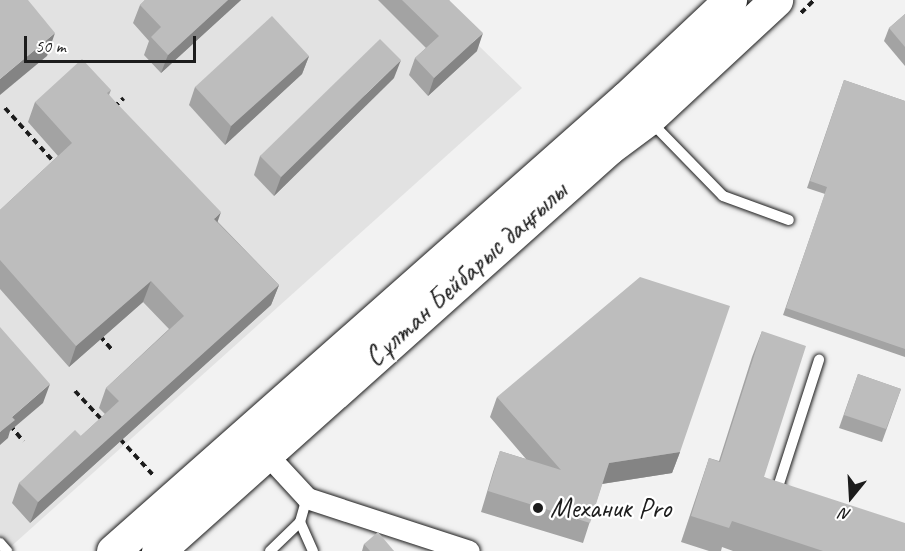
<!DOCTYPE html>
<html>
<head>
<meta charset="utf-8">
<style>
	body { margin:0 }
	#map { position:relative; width:905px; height:551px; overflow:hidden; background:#f2f2f2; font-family:Caveat,sans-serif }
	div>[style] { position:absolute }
	.built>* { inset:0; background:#e2e2e2 }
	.path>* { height:4px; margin-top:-2px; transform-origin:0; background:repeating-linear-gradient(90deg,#1c1c1c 0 6px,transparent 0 10.5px) }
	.roads { filter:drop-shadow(0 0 2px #1c1c1c) drop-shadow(0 0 2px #1c1c1c) }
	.service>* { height:10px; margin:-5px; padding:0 5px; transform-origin:5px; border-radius:5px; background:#fff }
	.minor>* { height:21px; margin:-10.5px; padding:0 10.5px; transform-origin:10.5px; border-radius:10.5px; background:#fff }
	.primary>* { height:33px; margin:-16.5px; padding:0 16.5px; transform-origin:16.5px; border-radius:16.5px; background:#fff }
	.wall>* { inset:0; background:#a3a3a3 }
	.shaded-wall>* { inset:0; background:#848484 }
	.building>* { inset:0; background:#bdbdbd }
	.dots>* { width:16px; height:16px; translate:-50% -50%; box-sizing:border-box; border:3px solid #fff; border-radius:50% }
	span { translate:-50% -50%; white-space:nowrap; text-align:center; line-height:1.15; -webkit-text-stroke:4.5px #fff; paint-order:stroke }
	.street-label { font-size:28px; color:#1c1c1c }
	.poi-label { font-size:28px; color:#1c1c1c }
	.left { translate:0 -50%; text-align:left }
	.north { position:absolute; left:821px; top:467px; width:60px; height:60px; -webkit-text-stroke:4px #fff; paint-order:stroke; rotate:198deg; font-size:16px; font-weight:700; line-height:24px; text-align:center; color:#1c1c1c }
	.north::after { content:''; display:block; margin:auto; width:21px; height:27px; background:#1c1c1c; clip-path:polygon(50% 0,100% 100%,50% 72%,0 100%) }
	.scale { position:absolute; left:24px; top:36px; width:172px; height:27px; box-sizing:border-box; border:3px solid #1c1c1c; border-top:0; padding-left:8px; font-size:18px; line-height:21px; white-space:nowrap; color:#1c1c1c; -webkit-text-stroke:4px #fff; paint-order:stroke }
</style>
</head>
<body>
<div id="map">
	<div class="built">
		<div style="clip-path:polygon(0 0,432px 0,522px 88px,6px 551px,0 551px)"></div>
	</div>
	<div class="path">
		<div style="left:801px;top:13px;width:18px;rotate:-45deg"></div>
		<div style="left:114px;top:107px;width:13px;rotate:-42deg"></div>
		<div style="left:5px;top:108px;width:73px;rotate:47.8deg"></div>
		<div style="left:100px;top:336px;width:20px;rotate:49deg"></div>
		<div style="left:75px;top:391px;width:40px;rotate:47deg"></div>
		<div style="left:10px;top:425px;width:21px;rotate:51deg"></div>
		<div style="left:120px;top:439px;width:52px;rotate:47.4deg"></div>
	</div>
	<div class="roads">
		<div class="service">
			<div style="left:651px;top:122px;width:103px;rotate:45.8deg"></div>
			<div style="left:723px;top:196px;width:70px;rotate:20deg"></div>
			<div style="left:782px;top:491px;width:5px;rotate:-169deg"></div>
			<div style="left:777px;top:490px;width:137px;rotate:-72.1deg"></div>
			<div style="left:300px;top:522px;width:32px;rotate:66deg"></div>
			<div style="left:0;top:543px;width:11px;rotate:49deg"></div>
			<div style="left:270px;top:551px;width:42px;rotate:-44deg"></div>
			<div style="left:300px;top:522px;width:25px;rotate:-74deg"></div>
		</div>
		<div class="minor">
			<div style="left:260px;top:447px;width:69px;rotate:47.3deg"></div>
			<div style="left:307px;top:498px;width:170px;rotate:18.1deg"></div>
		</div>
		<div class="primary">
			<div style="left:113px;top:551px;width:684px;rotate:-41.45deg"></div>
			<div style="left:626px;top:98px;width:143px;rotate:-43.3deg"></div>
			<div style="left:158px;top:551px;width:605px;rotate:-41.78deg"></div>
			<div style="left:609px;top:148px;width:49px;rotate:-36.6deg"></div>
			<div style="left:648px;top:119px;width:175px;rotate:-42.9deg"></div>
		</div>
	</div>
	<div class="wall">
		<div style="clip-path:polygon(145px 0,241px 0,161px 73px,144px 55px,149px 41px,133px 23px,140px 5px)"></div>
		<div style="clip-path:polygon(378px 0,449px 0,477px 51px,428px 96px,409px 75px,415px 58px,426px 48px)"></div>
		<div style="clip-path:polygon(905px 14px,905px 66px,884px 41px,889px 28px)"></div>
		<div style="clip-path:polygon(309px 56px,302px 74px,225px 145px,189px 105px,195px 87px)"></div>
		<div style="clip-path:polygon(394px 78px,274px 196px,254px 175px,260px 156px)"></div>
		<div style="clip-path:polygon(844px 80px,905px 101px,905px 357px,783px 315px,825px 194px,807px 188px)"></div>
		<div style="clip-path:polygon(111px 90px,109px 95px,218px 222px,279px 285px,271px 305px,30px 523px,12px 503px,19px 483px,81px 436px,105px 414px,99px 408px,106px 388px,169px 329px,143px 302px,69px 367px,0 289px,0 210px,58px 156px,28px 122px,35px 102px)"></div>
		<div style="clip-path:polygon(762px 331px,764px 477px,905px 551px,733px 551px,722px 547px,721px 551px,709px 551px,681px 542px,709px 458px,719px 461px,752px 357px)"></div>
		<div style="clip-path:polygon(858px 374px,901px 389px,882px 442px,839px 428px)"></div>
		<div style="clip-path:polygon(497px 397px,680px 452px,672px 473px,602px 484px,583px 543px,481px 512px,493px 472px,500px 451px,526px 459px,490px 417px)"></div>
		<div style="clip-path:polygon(364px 544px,394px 551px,362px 551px)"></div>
	</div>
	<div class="shaded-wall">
		<div style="clip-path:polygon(228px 0,241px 0,161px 73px,168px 55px)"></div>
		<div style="clip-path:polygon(55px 33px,47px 56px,0 95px,0 79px)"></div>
		<div style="clip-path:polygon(483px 33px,477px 51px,428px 96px,434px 78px)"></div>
		<div style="clip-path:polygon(309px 56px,302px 74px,225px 145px,231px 126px)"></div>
		<div style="clip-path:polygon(401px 60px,394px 78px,274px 196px,281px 177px)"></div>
		<div style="clip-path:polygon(221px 212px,214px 232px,214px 219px)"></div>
		<div style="clip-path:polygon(151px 281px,143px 302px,69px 367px,76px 346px)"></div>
		<div style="clip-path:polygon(279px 285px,271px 305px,30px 523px,38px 502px)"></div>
		<div style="clip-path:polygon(50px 384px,43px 403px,10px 431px,8px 438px,0 445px,0 432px,12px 417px)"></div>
		<div style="clip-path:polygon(680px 452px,672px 473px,601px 484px,609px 463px)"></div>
	</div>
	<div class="building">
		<div style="clip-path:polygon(0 0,28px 0,55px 33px,0 79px)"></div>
		<div style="clip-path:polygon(145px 0,228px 0,168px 55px,151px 37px,161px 27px,140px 5px)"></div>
		<div style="clip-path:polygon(402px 0,449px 0,483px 33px,434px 78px,415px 58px,439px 36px)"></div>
		<div style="clip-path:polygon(905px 14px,905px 47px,889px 28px)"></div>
		<div style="clip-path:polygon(272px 16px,309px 56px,231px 126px,195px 87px)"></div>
		<div style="clip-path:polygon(380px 39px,401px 60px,281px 177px,260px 156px)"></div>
		<div style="clip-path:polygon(82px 59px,111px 90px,107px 93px,221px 212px,214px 219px,279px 285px,38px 502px,19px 483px,75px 430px,81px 436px,119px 401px,106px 388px,184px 316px,151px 281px,76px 346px,0 260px,0 210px,72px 143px,35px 102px)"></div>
		<div style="clip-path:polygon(844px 80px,905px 101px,905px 349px,786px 308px,827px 187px,810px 181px)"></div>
		<div style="clip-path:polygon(640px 277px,730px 306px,680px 452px,609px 463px,590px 523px,488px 491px,500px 451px,561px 470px,497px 397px)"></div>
		<div style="clip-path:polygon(0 327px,50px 384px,12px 417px,15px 420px,0 432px)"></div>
		<div style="clip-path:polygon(762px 331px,806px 346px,764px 477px,905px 523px,905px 551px,823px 551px,732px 521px,729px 528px,691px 516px,709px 458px,720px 462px)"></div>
		<div style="clip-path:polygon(858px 374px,901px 389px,886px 429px,844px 415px)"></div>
		<div style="clip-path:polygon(378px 532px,394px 551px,370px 551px,364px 544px)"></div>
	</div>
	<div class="dots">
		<div style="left:538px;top:508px;background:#1c1c1c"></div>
	</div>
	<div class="street-label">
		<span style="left:466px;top:274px;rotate:-42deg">Сұлтан Бейбарыс даңғылы</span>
	</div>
	<div class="poi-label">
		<span class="left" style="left:550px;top:508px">Механик Pro</span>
	</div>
	<div class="north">N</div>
	<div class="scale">50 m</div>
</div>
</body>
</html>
